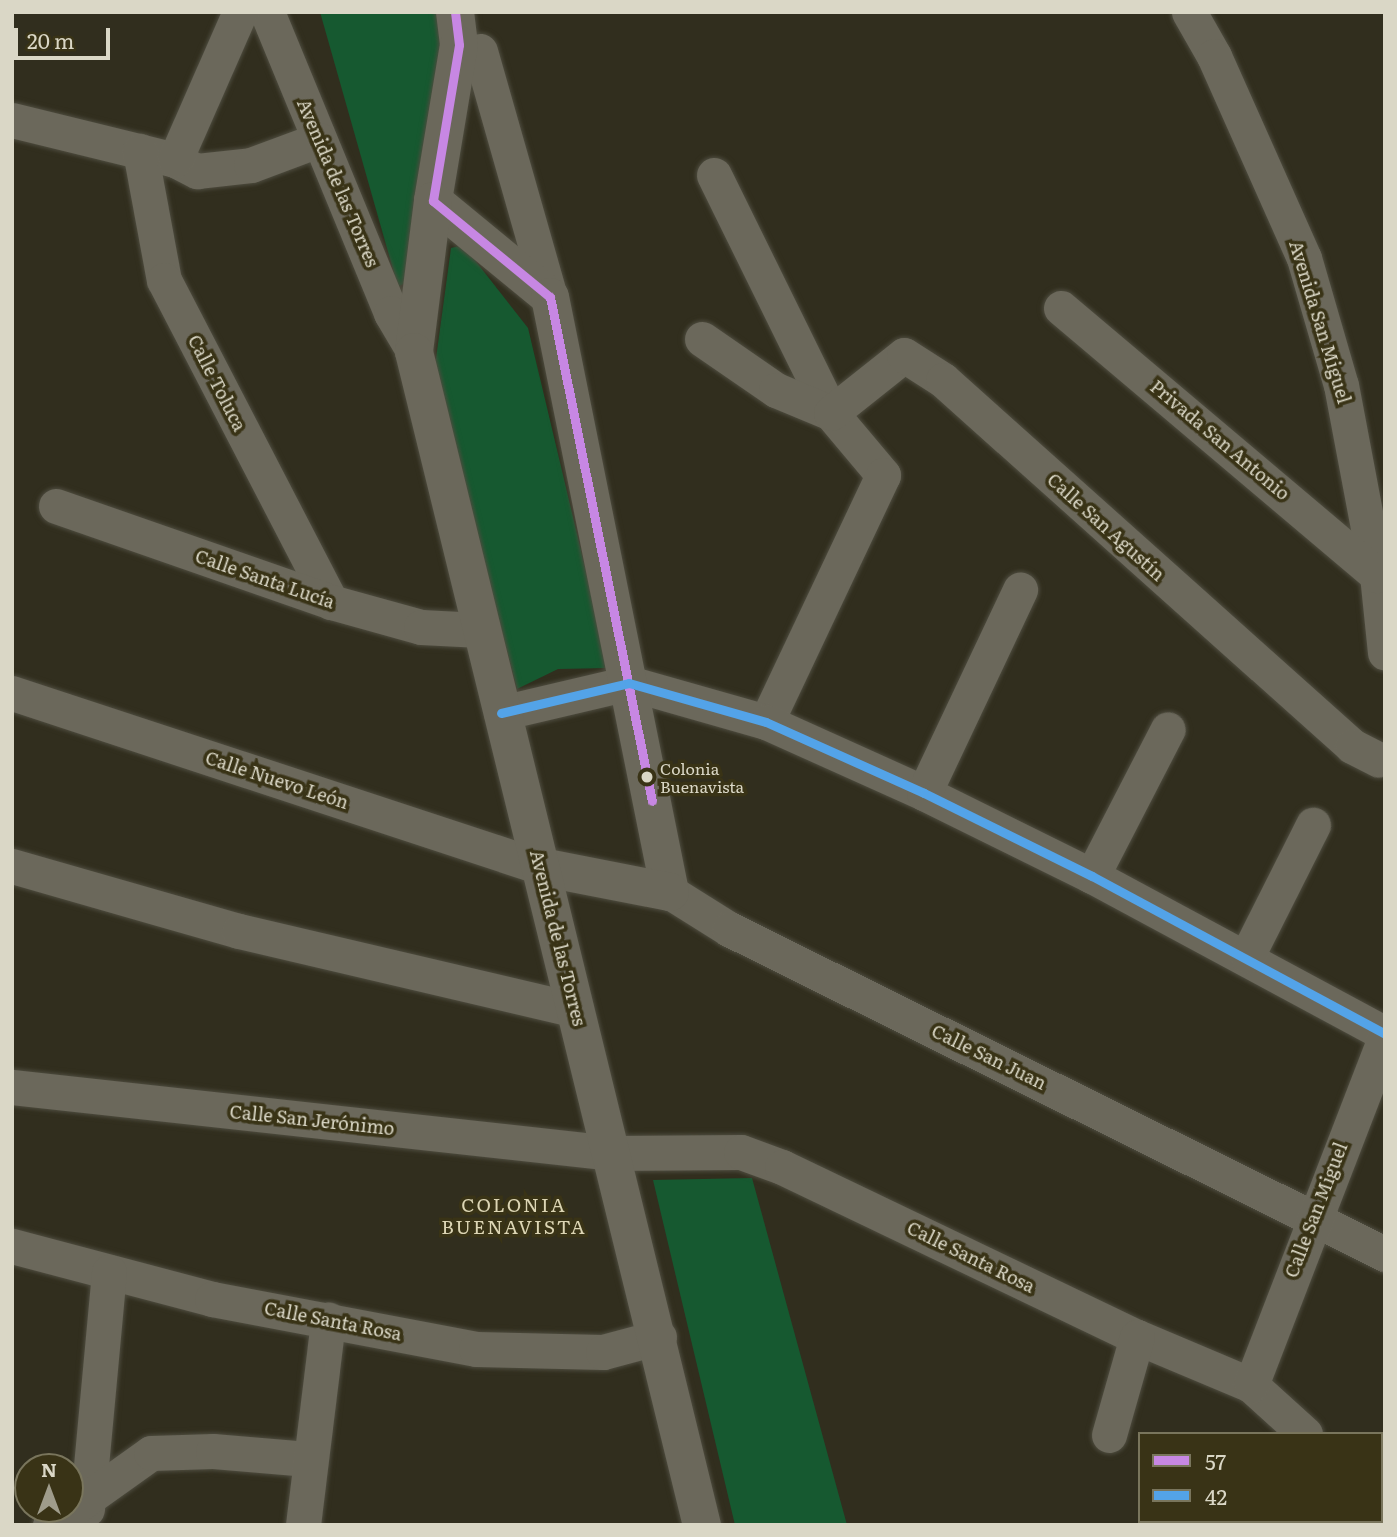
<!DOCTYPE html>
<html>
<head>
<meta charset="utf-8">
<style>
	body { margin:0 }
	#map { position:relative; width:1397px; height:1537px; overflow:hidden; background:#312e1e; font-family:Literata,serif }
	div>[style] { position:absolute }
	.green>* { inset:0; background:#165930 }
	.roads { filter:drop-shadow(0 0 2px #4e4c3f) drop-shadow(0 0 2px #4e4c3f) }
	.minor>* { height:35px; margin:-17.5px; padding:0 17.5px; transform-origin:17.5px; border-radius:17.5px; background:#6b685b }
	.tertiary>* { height:38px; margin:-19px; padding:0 19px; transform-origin:19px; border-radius:19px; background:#6b685b }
	.bus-1>* { height:9px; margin:-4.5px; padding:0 4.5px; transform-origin:4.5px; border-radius:4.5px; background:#c787e3 }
	.bus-2>* { height:9px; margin:-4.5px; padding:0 4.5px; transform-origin:4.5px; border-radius:4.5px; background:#53a3e8 }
	.dots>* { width:19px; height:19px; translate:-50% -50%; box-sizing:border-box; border:4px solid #393316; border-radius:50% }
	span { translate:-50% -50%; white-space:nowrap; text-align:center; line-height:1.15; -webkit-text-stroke:7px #393316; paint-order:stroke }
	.bus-label { font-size:16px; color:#dad7c6 }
	.left { translate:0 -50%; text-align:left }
	.street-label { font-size:18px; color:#dad7c6 }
	.neighbourhood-label { font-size:19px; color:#dcd5b4; letter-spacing:2px }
	.frame { position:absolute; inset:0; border:14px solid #dad7c6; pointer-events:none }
	.legend { position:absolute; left:1138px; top:1432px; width:245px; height:91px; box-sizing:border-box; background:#393316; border:2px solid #79755c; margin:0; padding:9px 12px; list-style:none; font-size:21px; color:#dad7c6 }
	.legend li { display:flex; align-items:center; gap:14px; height:35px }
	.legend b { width:35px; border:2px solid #79755c }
	.north { position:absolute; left:14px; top:1453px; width:70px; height:70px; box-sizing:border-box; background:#393316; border:2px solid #79755c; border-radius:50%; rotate:0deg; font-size:19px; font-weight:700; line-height:28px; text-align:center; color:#dad7c6 }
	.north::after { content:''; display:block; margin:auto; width:24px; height:32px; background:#9f9c8b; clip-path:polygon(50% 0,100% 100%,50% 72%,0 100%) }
	.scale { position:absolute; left:14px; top:28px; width:96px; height:32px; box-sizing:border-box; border:4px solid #dad7c6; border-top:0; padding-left:9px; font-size:21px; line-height:24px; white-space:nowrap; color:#dad7c6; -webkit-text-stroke:5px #393316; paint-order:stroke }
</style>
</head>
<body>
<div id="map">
	<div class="green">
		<div style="clip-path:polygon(320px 12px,436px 12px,441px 36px,413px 279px,398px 287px)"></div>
		<div style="clip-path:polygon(463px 245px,528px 328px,609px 668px,558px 669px,517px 689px,434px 373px,451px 248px)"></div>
		<div style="clip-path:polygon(752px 1178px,847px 1525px,735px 1525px,653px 1180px)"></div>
	</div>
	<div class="roads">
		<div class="minor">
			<div style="left:267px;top:12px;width:326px;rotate:67.6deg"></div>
			<div style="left:391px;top:313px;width:45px;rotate:59.5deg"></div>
			<div style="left:1189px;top:12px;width:51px;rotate:60.4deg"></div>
			<div style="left:1214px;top:56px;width:221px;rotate:66deg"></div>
			<div style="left:1304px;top:258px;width:132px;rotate:73.8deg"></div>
			<div style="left:1341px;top:385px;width:193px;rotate:79.3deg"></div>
			<div style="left:1377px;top:575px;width:78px;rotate:84.1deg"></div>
			<div style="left:480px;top:51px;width:256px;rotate:74.1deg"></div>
			<div style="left:12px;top:120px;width:168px;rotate:13.8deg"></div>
			<div style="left:175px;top:160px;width:25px;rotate:27deg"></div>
			<div style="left:197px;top:171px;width:54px;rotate:-6.3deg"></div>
			<div style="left:251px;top:165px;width:72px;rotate:-20.5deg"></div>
			<div style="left:140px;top:151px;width:131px;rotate:79.5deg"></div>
			<div style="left:164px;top:280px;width:363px;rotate:62.6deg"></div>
			<div style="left:175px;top:160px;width:162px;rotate:-66.3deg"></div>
			<div style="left:714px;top:175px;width:265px;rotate:63.8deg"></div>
			<div style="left:1061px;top:308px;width:414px;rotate:40.2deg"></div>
			<div style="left:702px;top:339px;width:90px;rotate:34.6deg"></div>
			<div style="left:776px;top:390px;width:60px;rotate:22.7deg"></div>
			<div style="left:831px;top:413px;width:81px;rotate:50deg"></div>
			<div style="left:883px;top:475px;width:273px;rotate:115.3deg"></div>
			<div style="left:831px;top:413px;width:93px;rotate:-38.5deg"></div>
			<div style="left:904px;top:355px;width:46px;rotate:32.7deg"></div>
			<div style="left:943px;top:380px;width:549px;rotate:41.82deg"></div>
			<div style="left:1352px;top:746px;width:30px;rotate:27deg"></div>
			<div style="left:56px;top:506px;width:291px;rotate:19.2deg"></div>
			<div style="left:331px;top:602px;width:93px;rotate:15.5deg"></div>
			<div style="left:421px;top:627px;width:59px;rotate:2.9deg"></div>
			<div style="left:12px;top:693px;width:557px;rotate:18.21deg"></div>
			<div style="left:501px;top:713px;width:131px;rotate:-13.2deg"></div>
			<div style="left:629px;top:683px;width:142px;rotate:15.9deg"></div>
			<div style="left:766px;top:722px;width:173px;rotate:24.2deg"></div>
			<div style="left:924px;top:793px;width:187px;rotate:26.3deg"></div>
			<div style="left:1092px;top:876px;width:333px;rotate:28.3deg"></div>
			<div style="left:924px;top:793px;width:225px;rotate:-64.7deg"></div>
			<div style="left:12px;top:866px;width:236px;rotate:16deg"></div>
			<div style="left:239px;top:931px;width:346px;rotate:13.2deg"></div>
			<div style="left:1092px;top:876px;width:165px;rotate:-62.7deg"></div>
			<div style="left:670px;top:892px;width:70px;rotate:32.1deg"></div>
			<div style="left:729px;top:929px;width:732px;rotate:26.36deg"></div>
			<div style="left:1247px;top:956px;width:147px;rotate:-63.3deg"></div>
			<div style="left:12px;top:1087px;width:605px;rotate:6.27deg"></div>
			<div style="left:613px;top:1153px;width:128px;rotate:-0.4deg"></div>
			<div style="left:741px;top:1152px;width:44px;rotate:20.1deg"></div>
			<div style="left:782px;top:1167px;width:394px;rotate:25.6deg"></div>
			<div style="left:1137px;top:1337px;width:124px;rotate:22.8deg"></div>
			<div style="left:1251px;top:1385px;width:73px;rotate:42.2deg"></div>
			<div style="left:12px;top:1246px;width:207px;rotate:14.8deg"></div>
			<div style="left:212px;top:1299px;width:269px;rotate:10.7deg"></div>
			<div style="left:476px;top:1349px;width:127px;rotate:1.4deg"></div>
			<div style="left:603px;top:1352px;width:58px;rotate:-15deg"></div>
			<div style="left:1251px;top:1385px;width:373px;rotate:-68.9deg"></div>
			<div style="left:1109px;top:1435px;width:102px;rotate:-74.1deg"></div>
			<div style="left:1381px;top:1503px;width:5px;rotate:37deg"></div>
			<div style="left:87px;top:1509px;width:238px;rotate:-84.7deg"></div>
			<div style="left:50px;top:1525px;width:124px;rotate:-35.5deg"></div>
			<div style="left:151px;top:1453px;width:62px;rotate:-1.8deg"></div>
			<div style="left:213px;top:1451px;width:95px;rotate:4.8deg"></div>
			<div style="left:303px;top:1525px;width:207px;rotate:-83deg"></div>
		</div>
		<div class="tertiary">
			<div style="left:455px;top:12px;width:33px;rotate:83deg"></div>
			<div style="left:459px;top:45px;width:158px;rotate:99.5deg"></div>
			<div style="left:433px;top:201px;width:151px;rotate:39.4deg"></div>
			<div style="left:550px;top:297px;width:607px;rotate:78.6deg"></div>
			<div style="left:670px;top:892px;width:131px;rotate:-169deg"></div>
			<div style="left:433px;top:201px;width:152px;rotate:97.2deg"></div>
			<div style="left:414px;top:352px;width:1208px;rotate:76.21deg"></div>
		</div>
	</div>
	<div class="bus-1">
		<div style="left:455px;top:12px;width:33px;rotate:83deg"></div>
		<div style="left:459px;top:45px;width:158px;rotate:99.5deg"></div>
		<div style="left:433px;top:201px;width:151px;rotate:39.4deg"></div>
		<div style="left:550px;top:297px;width:514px;rotate:78.56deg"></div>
	</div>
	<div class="bus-2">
		<div style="left:501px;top:713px;width:131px;rotate:-13.2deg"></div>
		<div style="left:629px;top:683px;width:142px;rotate:15.9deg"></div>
		<div style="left:766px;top:722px;width:173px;rotate:24.2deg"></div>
		<div style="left:924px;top:793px;width:187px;rotate:26.3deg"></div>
		<div style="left:1092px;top:876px;width:333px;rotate:28.3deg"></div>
	</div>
	<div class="dots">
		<div style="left:647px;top:777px;background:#dad7c6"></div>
	</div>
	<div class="bus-label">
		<span class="left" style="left:660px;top:777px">Colonia<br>Buenavista</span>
	</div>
	<div class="street-label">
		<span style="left:338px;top:183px;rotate:67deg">Avenida de las Torres</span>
		<span style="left:1320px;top:322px;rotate:73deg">Avenida San Miguel</span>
		<span style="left:217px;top:383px;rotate:63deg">Calle Toluca</span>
		<span style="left:1220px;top:440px;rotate:40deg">Privada San Antonio</span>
		<span style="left:1106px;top:527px;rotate:42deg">Calle San Agustín</span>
		<span style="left:265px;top:579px;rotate:19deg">Calle Santa Lucía</span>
		<span style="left:277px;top:780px;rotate:18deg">Calle Nuevo León</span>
		<span style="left:558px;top:938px;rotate:76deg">Avenida de las Torres</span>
		<span style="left:989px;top:1057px;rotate:26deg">Calle San Juan</span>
		<span style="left:312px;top:1120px;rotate:6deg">Calle San Jerónimo</span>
		<span style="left:1316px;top:1210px;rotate:-69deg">Calle San Miguel</span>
		<span style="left:971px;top:1257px;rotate:26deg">Calle Santa Rosa</span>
		<span style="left:333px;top:1321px;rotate:11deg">Calle Santa Rosa</span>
	</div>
	<div class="neighbourhood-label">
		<span style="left:514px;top:1216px">COLONIA<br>BUENAVISTA</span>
	</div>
	<div class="frame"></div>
	<ul class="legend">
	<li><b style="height:9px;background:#c787e3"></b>57</li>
	<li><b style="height:9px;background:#53a3e8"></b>42</li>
	</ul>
	<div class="north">N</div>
	<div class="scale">20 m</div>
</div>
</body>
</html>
